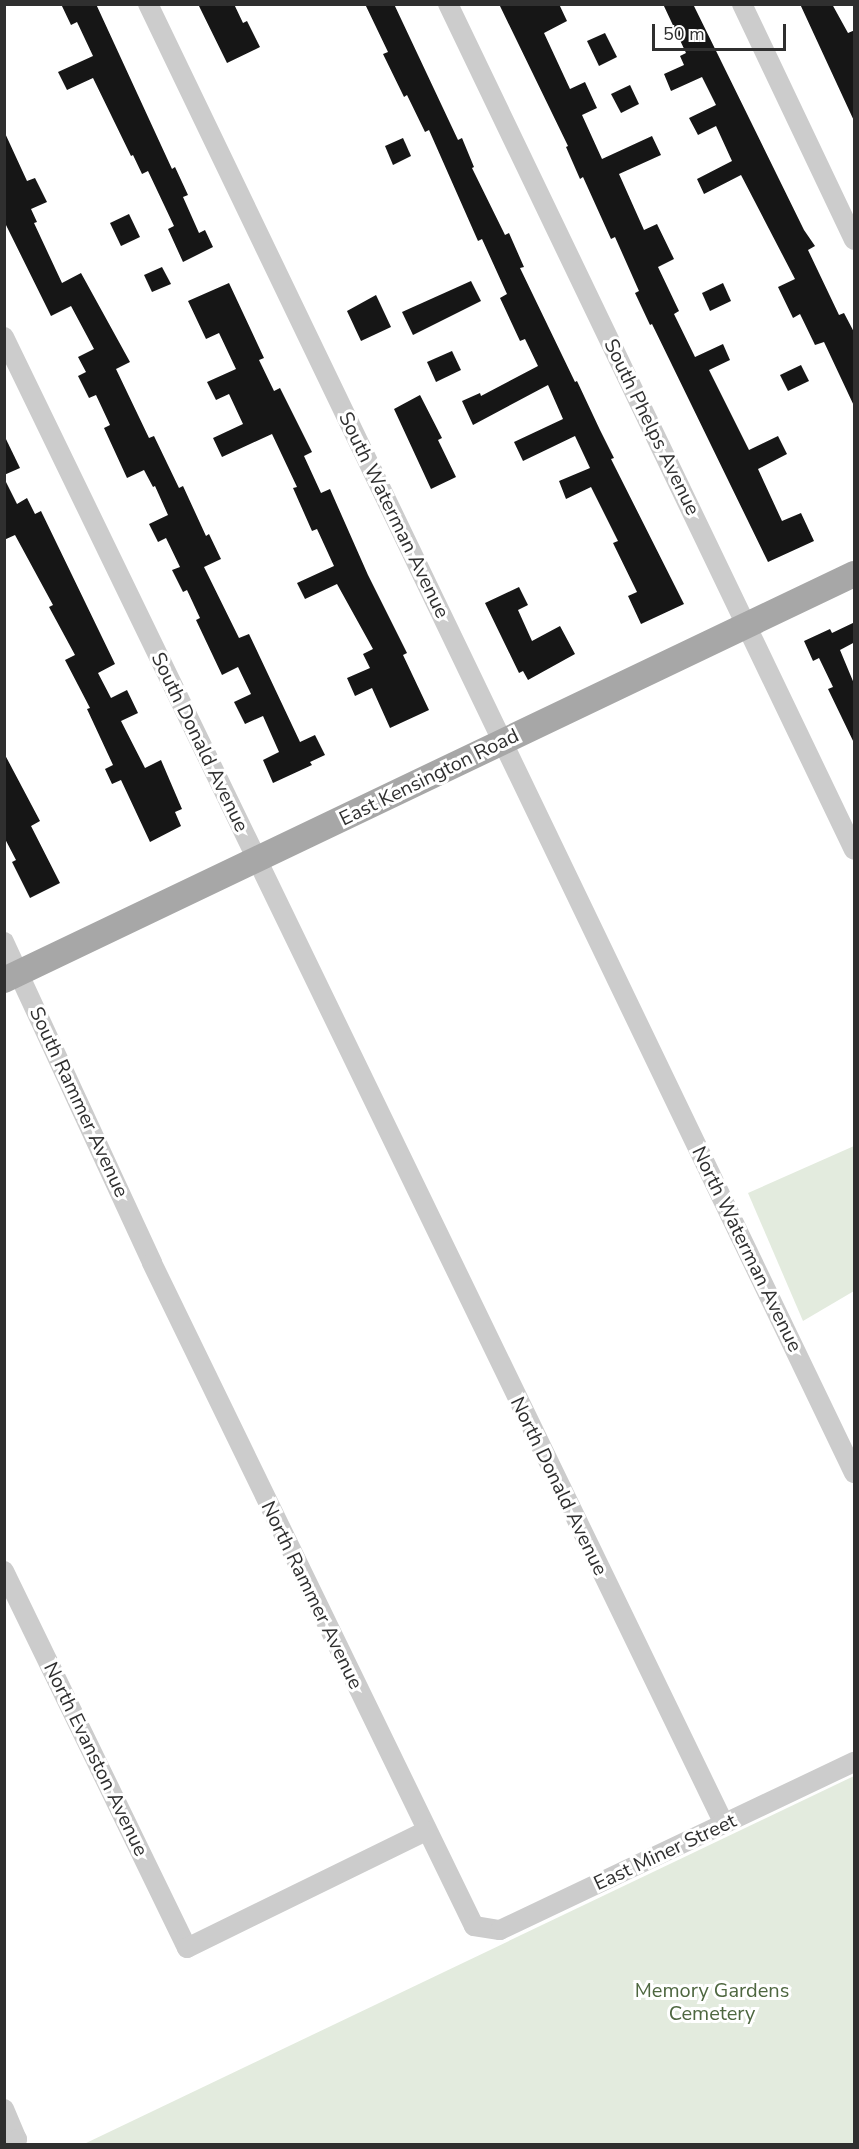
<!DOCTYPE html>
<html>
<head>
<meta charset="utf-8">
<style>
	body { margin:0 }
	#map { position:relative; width:859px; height:2149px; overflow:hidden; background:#fff; font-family:"Nunito Sans",sans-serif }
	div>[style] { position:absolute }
	.green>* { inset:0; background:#e3ebde }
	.building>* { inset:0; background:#161616 }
	.minor>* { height:20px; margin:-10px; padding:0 10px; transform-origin:10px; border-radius:10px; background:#ccc }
	.major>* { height:26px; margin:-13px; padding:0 13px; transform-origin:13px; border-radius:13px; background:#a7a7a7 }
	span { translate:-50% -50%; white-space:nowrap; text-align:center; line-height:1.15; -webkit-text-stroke:6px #fff; paint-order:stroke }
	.street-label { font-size:20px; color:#2f2f2f }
	.park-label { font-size:20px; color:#4e6740 }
	.frame { position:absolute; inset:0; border:6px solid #2f2f2f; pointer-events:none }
	.scale { position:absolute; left:652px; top:24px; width:134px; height:27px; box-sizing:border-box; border:3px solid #2f2f2f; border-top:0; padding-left:8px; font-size:18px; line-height:21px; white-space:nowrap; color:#2f2f2f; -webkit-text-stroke:4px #fff; paint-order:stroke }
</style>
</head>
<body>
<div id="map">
	<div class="green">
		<div style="clip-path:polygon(854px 1146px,854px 1291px,803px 1321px,748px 1193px)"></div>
		<div style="clip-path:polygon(854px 1776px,854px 2144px,84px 2144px)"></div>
	</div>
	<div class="building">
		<div style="clip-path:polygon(61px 4px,96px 4px,172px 169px,175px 167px,188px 195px,183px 197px,199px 233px,205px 230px,213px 247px,183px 262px,168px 229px,174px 226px,148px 171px,142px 174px,133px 155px,131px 156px,93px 78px,67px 90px,58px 72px,93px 56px,77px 22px,71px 25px)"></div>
		<div style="clip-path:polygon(198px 4px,234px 4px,243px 23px,247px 21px,260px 47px,227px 63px)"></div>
		<div style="clip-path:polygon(365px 4px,394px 4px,458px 140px,462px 138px,474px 167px,472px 168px,505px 235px,509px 233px,524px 267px,520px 268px,575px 382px,577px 381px,600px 430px,614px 458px,611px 459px,684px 604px,641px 624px,628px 596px,637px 592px,613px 543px,618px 541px,591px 487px,566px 499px,559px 481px,590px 468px,575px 436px,523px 461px,514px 442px,563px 419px,548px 385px,473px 425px,462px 401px,480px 393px,481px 396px,538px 366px,525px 339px,520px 341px,500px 298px,507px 294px,482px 239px,478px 241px,429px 130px,425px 132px,407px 95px,404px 97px,383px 54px,388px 52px)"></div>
		<div style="clip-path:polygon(499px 4px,559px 4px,567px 21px,544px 33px,570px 89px,585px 82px,597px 108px,582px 115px,602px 159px,652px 136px,661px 155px,619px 174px,644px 230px,657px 224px,674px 259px,658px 267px,679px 311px,674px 314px,695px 357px,723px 344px,730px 360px,709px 370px,749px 450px,778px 436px,787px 454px,758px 469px,782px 521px,801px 513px,814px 541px,768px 562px,652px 324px,650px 325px,635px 293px,639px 291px,615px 237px,611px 239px,583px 177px,580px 179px,566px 147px,568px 146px)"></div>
		<div style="clip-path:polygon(663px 4px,693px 4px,804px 230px,815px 246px,808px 250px,839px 315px,844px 313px,855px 334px,855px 408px,824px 342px,815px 345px,800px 314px,793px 318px,778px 287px,795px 279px,741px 175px,704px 194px,697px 179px,732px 161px,716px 126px,698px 135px,689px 118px,716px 105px,702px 77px,671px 91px,664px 74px,684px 65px,680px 56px,686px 53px)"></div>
		<div style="clip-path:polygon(800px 4px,832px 4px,848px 33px,855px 30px,855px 123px)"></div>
		<div style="clip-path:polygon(605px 33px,617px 57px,599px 66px,587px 41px)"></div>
		<div style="clip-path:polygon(630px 85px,639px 104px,621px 113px,611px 94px)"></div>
		<div style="clip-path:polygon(4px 131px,27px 181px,35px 178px,47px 202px,31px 209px,37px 222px,34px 223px,62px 283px,81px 273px,130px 362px,116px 369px,149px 438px,154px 436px,179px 488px,183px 486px,206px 536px,209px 534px,221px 559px,204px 567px,239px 638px,249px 634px,300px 742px,315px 735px,325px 755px,310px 762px,312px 765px,273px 783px,263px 760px,279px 752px,263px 716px,245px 724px,234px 702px,251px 694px,238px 667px,222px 675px,196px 620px,200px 618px,187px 590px,183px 592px,172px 570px,180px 567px,166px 538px,158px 542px,149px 524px,168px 515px,155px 486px,153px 487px,144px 470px,127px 478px,104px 428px,110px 425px,96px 395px,89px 398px,78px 376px,86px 372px,78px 357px,94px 349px,71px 306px,51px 316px,4px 221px)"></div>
		<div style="clip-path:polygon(403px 138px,411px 156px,393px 165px,385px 146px)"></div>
		<div style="clip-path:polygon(129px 214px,140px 237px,121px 246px,110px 223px)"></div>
		<div style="clip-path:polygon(162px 267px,171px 284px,152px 292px,144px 275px)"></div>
		<div style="clip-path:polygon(471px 281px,481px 301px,413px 335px,402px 312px)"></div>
		<div style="clip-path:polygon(229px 283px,264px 358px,259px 360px,274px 391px,280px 388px,312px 452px,304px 456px,321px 493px,330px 489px,368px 575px,407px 653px,403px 655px,429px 710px,390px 728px,372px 688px,355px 696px,347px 678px,370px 668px,363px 654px,373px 649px,337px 584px,305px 599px,297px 583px,334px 566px,317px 529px,312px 531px,293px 488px,297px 487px,272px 434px,222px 457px,213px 438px,243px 424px,229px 394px,216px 400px,207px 382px,236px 369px,219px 333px,206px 339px,188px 301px)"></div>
		<div style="clip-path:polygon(723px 283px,731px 301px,710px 311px,702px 293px)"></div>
		<div style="clip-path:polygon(376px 295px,391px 327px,361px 341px,347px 311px)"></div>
		<div style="clip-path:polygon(452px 351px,461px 370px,436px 382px,427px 362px)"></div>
		<div style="clip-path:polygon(801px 365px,809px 381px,788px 391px,780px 375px)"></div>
		<div style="clip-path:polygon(420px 395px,442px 438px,438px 440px,456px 477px,431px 489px,394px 409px)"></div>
		<div style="clip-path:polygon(4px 435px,20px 468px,4px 475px)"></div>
		<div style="clip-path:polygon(4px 478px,17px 504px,27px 498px,35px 514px,41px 511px,115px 664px,98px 673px,111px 698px,127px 690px,138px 713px,121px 721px,145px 768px,161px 760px,182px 809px,175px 812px,181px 826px,150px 842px,121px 780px,112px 784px,105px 769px,113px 765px,87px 709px,90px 708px,65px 660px,75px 655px,49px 607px,53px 605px,15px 535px,4px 540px)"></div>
		<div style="clip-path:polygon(519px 587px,528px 605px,518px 610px,532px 641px,560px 626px,575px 654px,528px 680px,523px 671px,519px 673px,485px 603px)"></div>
		<div style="clip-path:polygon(855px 622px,855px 642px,840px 650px,855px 686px,855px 745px,828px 689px,833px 687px,819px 658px,813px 661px,804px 641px,830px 629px,832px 633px)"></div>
		<div style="clip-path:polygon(4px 753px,40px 821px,31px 826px,60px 883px,30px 898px,12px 862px,16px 860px,4px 837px)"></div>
	</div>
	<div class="minor">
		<div style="left:148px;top:4px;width:1630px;rotate:64.33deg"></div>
		<div style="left:448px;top:4px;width:938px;rotate:64.36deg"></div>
		<div style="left:742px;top:4px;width:261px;rotate:64.6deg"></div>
		<div style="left:4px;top:337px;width:1652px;rotate:64.16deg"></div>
		<div style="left:4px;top:942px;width:353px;rotate:65.2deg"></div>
		<div style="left:152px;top:1263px;width:737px;rotate:64.1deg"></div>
		<div style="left:474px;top:1926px;width:26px;rotate:9deg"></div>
		<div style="left:500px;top:1930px;width:392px;rotate:-25.4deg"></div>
		<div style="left:4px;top:1571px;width:419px;rotate:64.1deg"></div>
		<div style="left:187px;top:1948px;width:266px;rotate:-26.1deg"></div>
		<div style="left:4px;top:2109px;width:33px;rotate:67deg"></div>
		<div style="left:17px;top:2139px;width:5px;rotate:112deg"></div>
	</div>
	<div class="major">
		<div style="left:4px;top:980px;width:942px;rotate:-25.53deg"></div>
	</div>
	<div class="street-label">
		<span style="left:652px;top:427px;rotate:64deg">South Phelps Avenue</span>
		<span style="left:394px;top:515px;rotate:64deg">South Waterman Avenue</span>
		<span style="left:200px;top:742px;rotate:64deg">South Donald Avenue</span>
		<span style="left:429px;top:777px;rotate:-26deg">East Kensington Road</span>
		<span style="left:79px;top:1102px;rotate:65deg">South Rammer Avenue</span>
		<span style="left:747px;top:1249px;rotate:64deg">North Waterman Avenue</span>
		<span style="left:559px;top:1486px;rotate:64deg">North Donald Avenue</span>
		<span style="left:312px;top:1595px;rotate:64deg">North Rammer Avenue</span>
		<span style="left:96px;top:1759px;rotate:64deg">North Evanston Avenue</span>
		<span style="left:665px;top:1852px;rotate:-25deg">East Miner Street</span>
	</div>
	<div class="park-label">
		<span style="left:712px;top:2002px">Memory Gardens<br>Cemetery</span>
	</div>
	<div class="frame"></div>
	<div class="scale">50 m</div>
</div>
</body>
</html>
